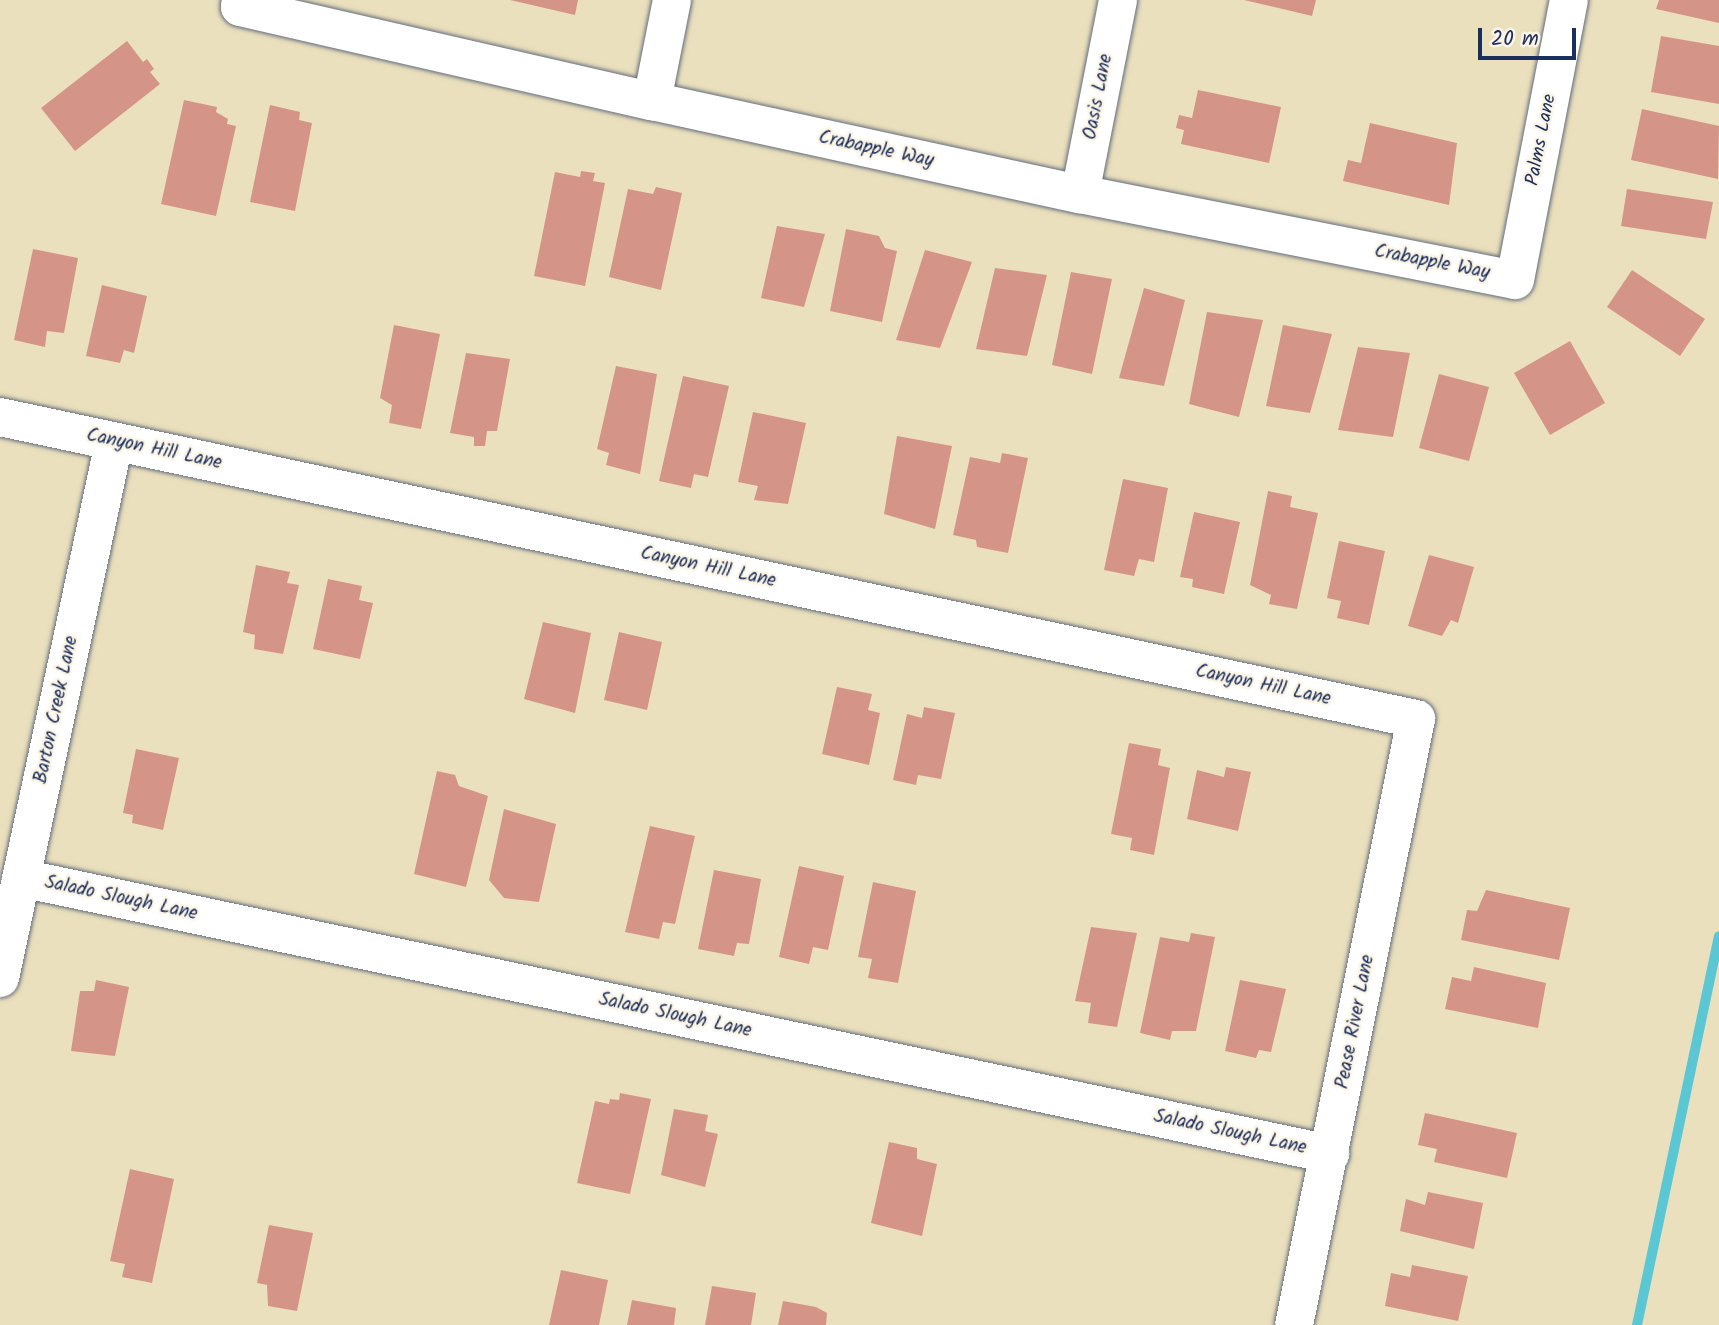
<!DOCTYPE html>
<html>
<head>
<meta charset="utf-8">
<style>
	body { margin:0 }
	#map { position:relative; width:1719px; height:1325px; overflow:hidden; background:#ebe0bd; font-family:Kalam,sans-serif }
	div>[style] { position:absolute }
	.stream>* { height:10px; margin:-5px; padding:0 5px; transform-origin:5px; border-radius:5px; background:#5bc7d4 }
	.building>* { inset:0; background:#d49588 }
	.roads { filter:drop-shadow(0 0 2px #646d7f) drop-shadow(0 0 2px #646d7f) }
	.minor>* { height:38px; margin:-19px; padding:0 19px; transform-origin:19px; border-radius:19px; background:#fff }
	span { translate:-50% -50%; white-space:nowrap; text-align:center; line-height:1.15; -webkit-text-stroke:5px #fcf5e5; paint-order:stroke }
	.street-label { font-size:19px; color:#1b2f5e }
	.scale { position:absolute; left:1478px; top:28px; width:98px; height:32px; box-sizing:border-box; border:4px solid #1b2f5e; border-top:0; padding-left:9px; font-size:21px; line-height:24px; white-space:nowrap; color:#1b2f5e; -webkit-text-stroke:5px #fcf5e5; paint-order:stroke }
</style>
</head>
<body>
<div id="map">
	<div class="stream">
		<div style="left:1637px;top:1325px;width:397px;rotate:-78.1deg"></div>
	</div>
	<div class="building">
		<div style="clip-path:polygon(510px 0,578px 0,575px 15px)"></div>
		<div style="clip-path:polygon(1244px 0,1316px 0,1312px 16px)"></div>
		<div style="clip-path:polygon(1659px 0,1719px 0,1719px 23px,1656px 9px)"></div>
		<div style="clip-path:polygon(1661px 36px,1719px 46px,1719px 104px,1651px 92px)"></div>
		<div style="clip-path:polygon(127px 41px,143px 62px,147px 59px,154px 69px,150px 72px,160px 84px,75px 151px,41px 108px)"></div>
		<div style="clip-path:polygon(1198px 90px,1281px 107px,1269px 163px,1181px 144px,1184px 130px,1176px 128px,1179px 115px,1192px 118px)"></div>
		<div style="clip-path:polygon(184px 100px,217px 107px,216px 112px,228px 119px,227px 124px,236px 126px,216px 216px,161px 204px)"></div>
		<div style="clip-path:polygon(270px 105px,300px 112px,299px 120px,312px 123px,295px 211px,250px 202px)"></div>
		<div style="clip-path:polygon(1642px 109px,1719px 126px,1718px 179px,1631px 160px)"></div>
		<div style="clip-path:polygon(1370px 123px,1457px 143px,1449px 205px,1343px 181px,1348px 160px,1361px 163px)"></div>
		<div style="clip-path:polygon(581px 171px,595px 173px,593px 181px,605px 183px,585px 286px,534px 276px,555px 172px,580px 177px)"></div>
		<div style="clip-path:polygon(656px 187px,682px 193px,661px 290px,609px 277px,628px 189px,653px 194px)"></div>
		<div style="clip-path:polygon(1627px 189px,1713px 202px,1706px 239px,1621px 226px)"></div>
		<div style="clip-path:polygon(777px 226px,825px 234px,804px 307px,761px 298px)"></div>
		<div style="clip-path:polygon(846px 229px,879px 236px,885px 248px,897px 251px,882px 322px,830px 311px)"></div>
		<div style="clip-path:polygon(33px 249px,78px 258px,64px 333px,47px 331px,45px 347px,14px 340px)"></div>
		<div style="clip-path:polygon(925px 250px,972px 262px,940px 348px,896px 340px)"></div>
		<div style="clip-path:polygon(995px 268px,1047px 275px,1027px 356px,976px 349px)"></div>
		<div style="clip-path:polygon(1632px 270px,1705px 319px,1680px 356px,1607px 307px)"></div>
		<div style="clip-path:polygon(1071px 272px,1112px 279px,1092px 374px,1052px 365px)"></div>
		<div style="clip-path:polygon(102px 285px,147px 296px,134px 353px,124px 350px,120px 363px,86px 356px)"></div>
		<div style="clip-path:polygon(1144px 288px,1185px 300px,1164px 386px,1119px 378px)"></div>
		<div style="clip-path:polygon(1207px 312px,1263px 320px,1239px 417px,1189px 404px)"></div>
		<div style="clip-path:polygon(394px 325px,440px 334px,421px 429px,389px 423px,392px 405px,380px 398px)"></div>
		<div style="clip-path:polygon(1283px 325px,1332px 334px,1310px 413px,1266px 406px)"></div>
		<div style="clip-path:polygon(1570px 341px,1605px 403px,1550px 435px,1514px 373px)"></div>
		<div style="clip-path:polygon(1358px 347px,1410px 353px,1393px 437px,1338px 430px)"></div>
		<div style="clip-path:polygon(466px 353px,510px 359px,497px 431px,487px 431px,485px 446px,474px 446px,474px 437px,450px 433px)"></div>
		<div style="clip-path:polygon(616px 366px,657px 374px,640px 474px,606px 465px,609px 453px,597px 449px)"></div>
		<div style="clip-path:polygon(1439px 374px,1489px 387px,1469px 461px,1419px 448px)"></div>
		<div style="clip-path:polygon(683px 376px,729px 386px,708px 477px,694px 474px,691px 488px,659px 481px)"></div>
		<div style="clip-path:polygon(753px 412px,806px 423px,788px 504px,754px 500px,758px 486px,738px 482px)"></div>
		<div style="clip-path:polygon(897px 436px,952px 446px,935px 529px,884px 514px)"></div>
		<div style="clip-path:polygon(1002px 453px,1028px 458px,1008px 553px,977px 547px,976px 540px,953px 535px,970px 457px,1000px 463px)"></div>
		<div style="clip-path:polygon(1123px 479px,1168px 488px,1154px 562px,1139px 559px,1134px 576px,1104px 570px)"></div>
		<div style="clip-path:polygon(1268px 491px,1292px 496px,1290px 507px,1318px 513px,1297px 609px,1269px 604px,1271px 595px,1250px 585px)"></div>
		<div style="clip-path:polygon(1194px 512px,1240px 522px,1224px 594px,1192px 587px,1193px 579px,1180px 577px)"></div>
		<div style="clip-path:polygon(1339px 541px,1385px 551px,1369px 625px,1337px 618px,1341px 601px,1327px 598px)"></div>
		<div style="clip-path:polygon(1429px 555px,1474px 567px,1458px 623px,1451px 620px,1442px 636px,1408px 626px)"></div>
		<div style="clip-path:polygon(256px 565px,290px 572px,287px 583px,299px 585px,283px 654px,254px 649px,255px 635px,243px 632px)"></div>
		<div style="clip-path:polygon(328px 579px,362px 586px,359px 600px,373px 603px,360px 659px,313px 649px)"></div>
		<div style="clip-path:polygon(543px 622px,591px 633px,575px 713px,524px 699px)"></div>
		<div style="clip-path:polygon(619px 632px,662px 642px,647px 710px,604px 700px)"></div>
		<div style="clip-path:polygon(837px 687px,872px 694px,868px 710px,880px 713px,869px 765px,822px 754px)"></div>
		<div style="clip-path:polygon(924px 707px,955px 713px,941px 779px,918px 775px,916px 785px,893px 780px,907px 714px,922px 718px)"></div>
		<div style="clip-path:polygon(1129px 743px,1161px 749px,1158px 765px,1170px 768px,1154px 855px,1130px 850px,1132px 838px,1111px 834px)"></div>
		<div style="clip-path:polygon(136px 749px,179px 758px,163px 830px,132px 823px,133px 815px,123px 813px)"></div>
		<div style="clip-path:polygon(1226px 767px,1251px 772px,1238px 831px,1187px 819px,1197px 770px,1224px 777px)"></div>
		<div style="clip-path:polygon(437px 771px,455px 775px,459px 786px,488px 796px,466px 887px,414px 874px)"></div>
		<div style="clip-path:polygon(504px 809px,556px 824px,539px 902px,504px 898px,489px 880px)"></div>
		<div style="clip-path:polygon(650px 826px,695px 836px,675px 924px,663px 922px,659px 939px,625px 932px)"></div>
		<div style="clip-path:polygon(799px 866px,844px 876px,828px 950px,813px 947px,809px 964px,779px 957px)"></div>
		<div style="clip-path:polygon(714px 870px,761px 879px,749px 944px,737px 943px,734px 956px,698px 949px)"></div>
		<div style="clip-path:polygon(873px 882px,916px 891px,898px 983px,868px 978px,872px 959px,858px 957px)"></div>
		<div style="clip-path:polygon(1486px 890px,1570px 908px,1559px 960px,1461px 940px,1467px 910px,1477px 911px)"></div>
		<div style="clip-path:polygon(1091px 927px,1137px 933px,1117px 1027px,1088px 1023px,1091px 1003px,1075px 1001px)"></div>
		<div style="clip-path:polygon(1191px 933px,1215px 937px,1196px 1031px,1172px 1031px,1170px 1040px,1140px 1033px,1160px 937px,1189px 942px)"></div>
		<div style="clip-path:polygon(1474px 967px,1546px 983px,1538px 1028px,1445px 1009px,1452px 977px,1471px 981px)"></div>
		<div style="clip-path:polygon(96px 980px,129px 987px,115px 1056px,71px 1051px,80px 991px,94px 991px)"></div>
		<div style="clip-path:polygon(1240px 980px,1286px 989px,1271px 1052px,1259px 1050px,1256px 1058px,1225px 1051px)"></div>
		<div style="clip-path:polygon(620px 1093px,651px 1099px,630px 1194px,577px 1183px,595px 1101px,609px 1104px,610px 1099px,619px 1100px)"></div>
		<div style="clip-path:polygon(674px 1109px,708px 1115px,705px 1131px,718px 1134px,705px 1187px,661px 1175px)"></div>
		<div style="clip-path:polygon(1425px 1113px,1517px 1133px,1507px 1178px,1434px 1162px,1437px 1149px,1418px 1145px)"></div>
		<div style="clip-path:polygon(889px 1142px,917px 1148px,917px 1159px,937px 1164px,922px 1236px,871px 1223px)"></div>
		<div style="clip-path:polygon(130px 1169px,174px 1179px,152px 1283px,122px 1277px,125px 1264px,110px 1261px)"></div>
		<div style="clip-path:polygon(1428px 1192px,1483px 1203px,1474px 1249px,1400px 1231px,1406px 1199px,1425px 1205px)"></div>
		<div style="clip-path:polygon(269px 1225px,313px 1233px,297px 1311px,268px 1306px,267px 1285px,257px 1283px)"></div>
		<div style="clip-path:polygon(1412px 1265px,1468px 1276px,1458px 1321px,1385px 1306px,1391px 1273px,1410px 1277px)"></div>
		<div style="clip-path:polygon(561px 1270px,608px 1280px,599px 1325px,549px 1325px)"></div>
		<div style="clip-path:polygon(712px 1286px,756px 1293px,751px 1325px,705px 1325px)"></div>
		<div style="clip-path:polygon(632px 1300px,676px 1308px,674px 1325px,627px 1325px)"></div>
		<div style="clip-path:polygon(783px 1301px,816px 1307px,827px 1313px,826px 1325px,778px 1325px)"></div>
	</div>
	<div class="roads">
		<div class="minor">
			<div style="left:241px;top:0;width:7px;rotate:98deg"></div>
			<div style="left:240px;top:7px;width:423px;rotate:12.9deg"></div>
			<div style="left:652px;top:101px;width:438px;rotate:12.3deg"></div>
			<div style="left:1080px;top:194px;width:443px;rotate:11.2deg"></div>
			<div style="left:1515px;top:280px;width:285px;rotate:-79.1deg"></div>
			<div style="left:652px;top:101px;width:103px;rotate:-78.8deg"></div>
			<div style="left:1080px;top:194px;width:198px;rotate:-78.9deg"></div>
			<div style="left:0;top:417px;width:1448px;rotate:12.04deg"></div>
			<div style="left:1416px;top:719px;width:618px;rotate:101.38deg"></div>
			<div style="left:21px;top:878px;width:1338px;rotate:11.91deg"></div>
			<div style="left:0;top:978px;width:548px;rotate:-77.99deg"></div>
		</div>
	</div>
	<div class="street-label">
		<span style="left:1099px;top:97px;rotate:-79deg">Oasis Lane</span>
		<span style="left:1542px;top:140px;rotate:-79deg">Palms Lane</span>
		<span style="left:876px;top:150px;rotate:12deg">Crabapple Way</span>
		<span style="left:1432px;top:263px;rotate:11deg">Crabapple Way</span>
		<span style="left:154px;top:450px;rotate:12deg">Canyon Hill Lane</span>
		<span style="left:708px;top:568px;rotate:12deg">Canyon Hill Lane</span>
		<span style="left:1263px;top:686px;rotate:12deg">Canyon Hill Lane</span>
		<span style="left:57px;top:710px;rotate:-78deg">Barton Creek Lane</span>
		<span style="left:121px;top:899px;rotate:12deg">Salado Slough Lane</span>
		<span style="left:675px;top:1016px;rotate:12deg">Salado Slough Lane</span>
		<span style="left:1356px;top:1022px;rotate:-79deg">Pease River Lane</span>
		<span style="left:1230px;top:1133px;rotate:12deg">Salado Slough Lane</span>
	</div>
	<div class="scale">20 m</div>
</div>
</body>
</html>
